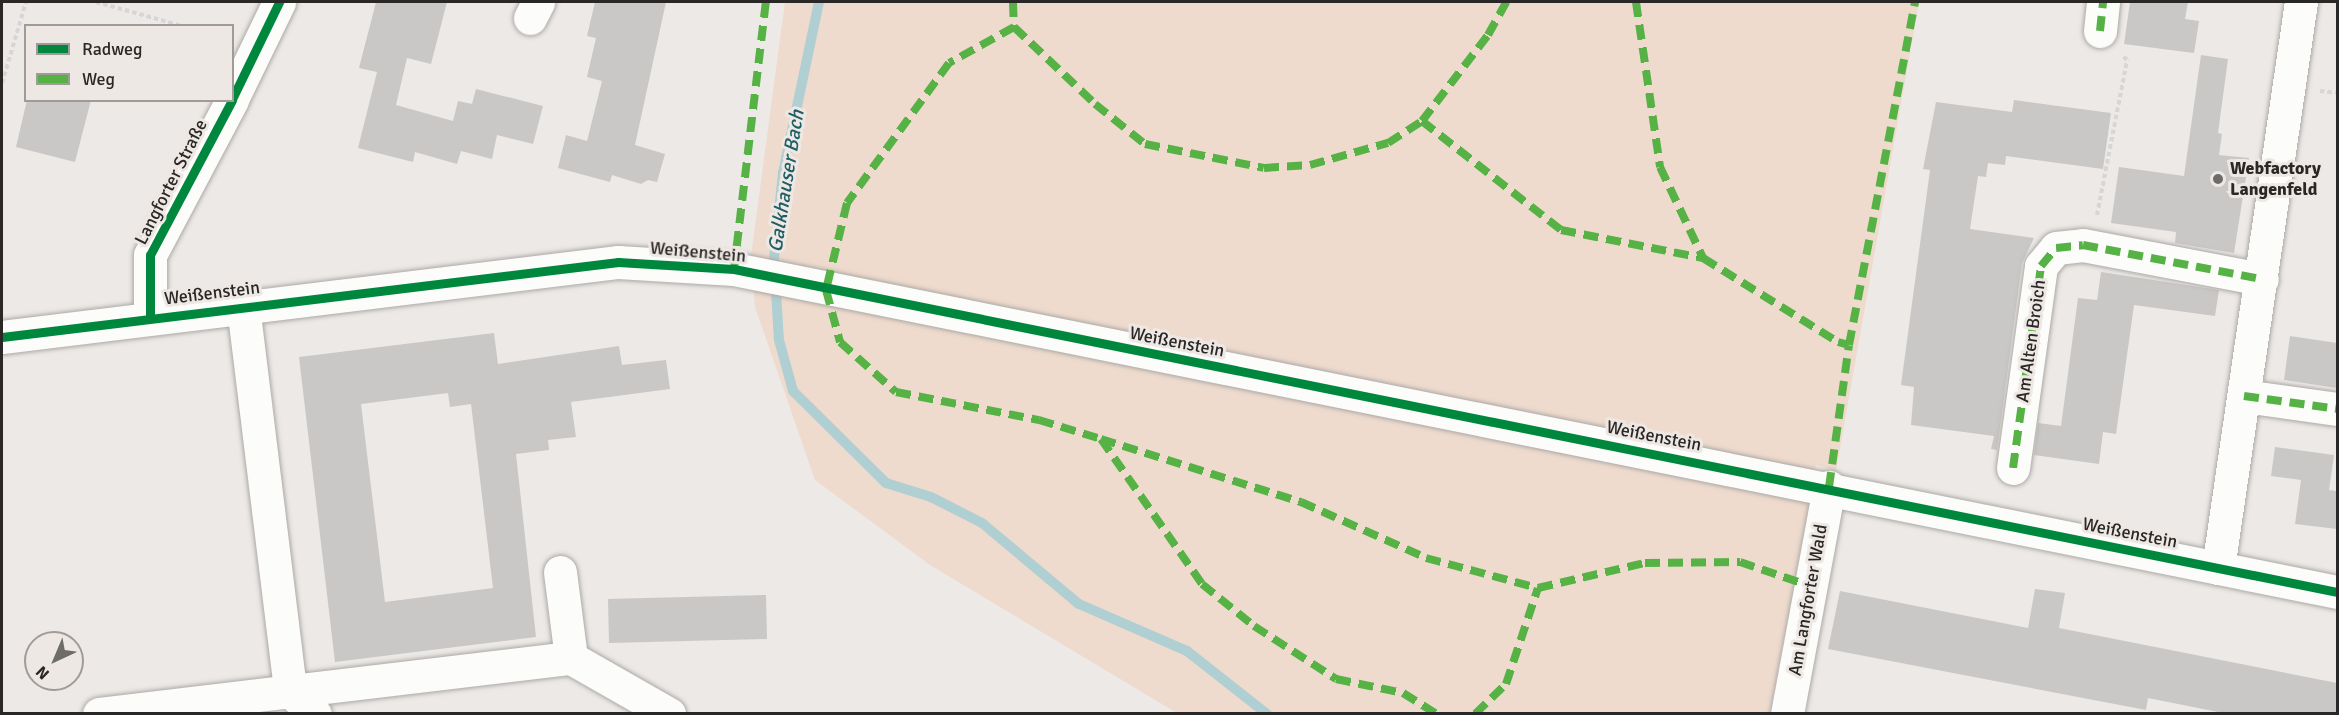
<!DOCTYPE html>
<html>
<head>
<meta charset="utf-8">
<style>
	body { margin:0 }
	#map { position:relative; width:2339px; height:715px; overflow:hidden; background:#ece9e6; font-family:Signika,sans-serif }
	div>[style] { position:absolute }
	.green>* { inset:0; background:#efdbcd }
	.stream>* { height:10px; margin:-5px; padding:0 5px; transform-origin:5px; border-radius:5px; background:#b0cfd3 }
	.building>* { inset:0; background:#cac8c6 }
	.path>* { height:4px; margin-top:-2px; transform-origin:0; background:repeating-linear-gradient(90deg,#d7d5d5 0 4.5px,transparent 0 7.5px) }
	.roads { filter:drop-shadow(0 0 2px #aca9a7) drop-shadow(0 0 2px #aca9a7) }
	.minor>* { height:33px; margin:-16.5px; padding:0 16.5px; transform-origin:16.5px; border-radius:16.5px; background:#fcfcfb }
	.quiet>* { height:8px; margin-top:-4px; transform-origin:0; background:repeating-linear-gradient(90deg,#56b245 0 15px,transparent 0 23px) }
	.cycleway>* { height:9px; margin:-4.5px; padding:0 4.5px; transform-origin:4.5px; border-radius:4.5px; background:#00873e }
	.dots>* { width:16px; height:16px; translate:-50% -50%; box-sizing:border-box; border:3px solid #eee8e4; border-radius:50% }
	span { translate:-50% -50%; white-space:nowrap; text-align:center; line-height:1.15; -webkit-text-stroke:6px #eee8e4; paint-order:stroke }
	.poi-label { font-size:18px; color:#2a2826; font-weight:700 }
	.left { translate:0 -50%; text-align:left }
	.street-label { font-size:18px; color:#2a2826 }
	.water-label { font-size:20px; color:#205e66; font-style:italic }
	.frame { position:absolute; inset:0; border:3px solid #2a2826; pointer-events:none }
	.legend { position:absolute; left:24px; top:24px; width:210px; height:78px; box-sizing:border-box; background:#eee8e4; border:2px solid #a09b98; margin:0; padding:8px 10px; list-style:none; font-size:18px; color:#2a2826 }
	.legend li { display:flex; align-items:center; gap:12px; height:30px }
	.legend b { width:30px; border:2px solid #a09b98 }
	.north { position:absolute; left:24px; top:631px; width:60px; height:60px; box-sizing:border-box; background:#eee8e4; border:2px solid #a09b98; border-radius:50%; rotate:224deg; font-size:16px; font-weight:700; line-height:24px; text-align:center; color:#2a2826 }
	.north::after { content:''; display:block; margin:auto; width:21px; height:27px; background:#6e6c69; clip-path:polygon(50% 0,100% 100%,50% 72%,0 100%) }
</style>
</head>
<body>
<div id="map">
	<div class="green">
		<div style="clip-path:polygon(785px 2px,1919px 2px,1836px 471px,1816px 465px,1770px 713px,1177px 713px,930px 565px,815px 480px,755px 307px,751px 256px)"></div>
	</div>
	<div class="stream">
		<div style="left:819px;top:2px;width:175px;rotate:101.9deg"></div>
		<div style="left:783px;top:173px;width:86px;rotate:96deg"></div>
		<div style="left:774px;top:259px;width:81px;rotate:86.5deg"></div>
		<div style="left:779px;top:340px;width:53px;rotate:74.6deg"></div>
		<div style="left:793px;top:391px;width:131px;rotate:44.7deg"></div>
		<div style="left:886px;top:483px;width:47px;rotate:17.3deg"></div>
		<div style="left:931px;top:497px;width:57px;rotate:27deg"></div>
		<div style="left:982px;top:523px;width:126px;rotate:39.9deg"></div>
		<div style="left:1079px;top:604px;width:118px;rotate:23.5deg"></div>
		<div style="left:1187px;top:651px;width:102px;rotate:38.2deg"></div>
	</div>
	<div class="building">
		<div style="clip-path:polygon(376px 2px,447px 2px,431px 64px,407px 58px,396px 105px,453px 121px,458px 101px,472px 104px,476px 89px,543px 106px,533px 144px,497px 135px,492px 159px,461px 151px,457px 164px,415px 152px,413px 162px,358px 148px,377px 72px,359px 68px)"></div>
		<div style="clip-path:polygon(595px 2px,666px 2px,635px 145px,665px 154px,657px 182px,648px 180px,641px 184px,612px 175px,610px 182px,558px 168px,566px 135px,587px 141px,602px 81px,587px 77px,596px 38px,587px 36px)"></div>
		<div style="clip-path:polygon(2130px 2px,2188px 2px,2185px 19px,2199px 21px,2194px 53px,2124px 44px)"></div>
		<div style="clip-path:polygon(2201px 55px,2228px 59px,2218px 133px,2222px 134px,2219px 155px,2249px 158px,2234px 253px,2175px 243px,2176px 232px,2111px 223px,2119px 167px,2184px 176px)"></div>
		<div style="clip-path:polygon(27px 100px,91px 100px,75px 162px,16px 147px)"></div>
		<div style="clip-path:polygon(2014px 100px,2111px 113px,2103px 169px,2006px 156px,2005px 165px,1988px 163px,1986px 177px,1978px 176px,1970px 229px,2034px 238px,2022px 263px,1997px 450px,1991px 449px,1994px 436px,1911px 425px,1914px 387px,1901px 385px,1930px 170px,1923px 169px,1936px 102px,2012px 112px)"></div>
		<div style="clip-path:polygon(2101px 272px,2219px 290px,2215px 316px,2134px 305px,2116px 434px,2103px 432px,2099px 464px,2034px 455px,2038px 423px,2061px 426px,2078px 298px,2097px 300px)"></div>
		<div style="clip-path:polygon(evenodd,494px 333px,498px 364px,619px 346px,622px 365px,666px 360px,670px 389px,571px 402px,576px 437px,548px 440px,549px 450px,516px 454px,536px 637px,335px 662px,299px 357px,494px 333px,448px 393px,450px 407px,471px 404px,493px 588px,385px 602px,361px 404px,448px 393px)"></div>
		<div style="clip-path:polygon(2290px 336px,2337px 343px,2337px 388px,2284px 380px)"></div>
		<div style="clip-path:polygon(2275px 447px,2334px 455px,2329px 490px,2337px 491px,2337px 529px,2295px 524px,2301px 480px,2271px 476px)"></div>
		<div style="clip-path:polygon(2035px 589px,2065px 593px,2059px 628px,2337px 683px,2337px 714px,2228px 714px,2148px 698px,2146px 710px,1828px 649px,1840px 591px,2028px 628px)"></div>
		<div style="clip-path:polygon(766px 595px,767px 639px,609px 643px,608px 599px)"></div>
	</div>
	<div class="path">
		<div style="left:96px;top:2px;width:89px;rotate:15.6deg"></div>
		<div style="left:2px;top:83px;width:84px;rotate:-73.5deg"></div>
		<div style="left:2320px;top:91px;width:18px;rotate:6deg"></div>
		<div style="left:2097px;top:215px;width:158px;rotate:-79deg"></div>
		<div style="left:2127px;top:60px;width:6px;rotate:-135deg"></div>
	</div>
	<div class="roads">
		<div class="minor">
			<div style="left:530px;top:18px;width:18px;rotate:-63deg"></div>
			<div style="left:2100px;top:31px;width:29px;rotate:-84deg"></div>
			<div style="left:232px;top:99px;width:108px;rotate:-64.1deg"></div>
			<div style="left:243px;top:306px;width:388px;rotate:83deg"></div>
			<div style="left:290px;top:691px;width:34px;rotate:43deg"></div>
			<div style="left:150px;top:317px;width:62px;rotate:-90deg"></div>
			<div style="left:150px;top:255px;width:175px;rotate:-62.1deg"></div>
			<div style="left:2px;top:337px;width:621px;rotate:-6.94deg"></div>
			<div style="left:618px;top:262px;width:116px;rotate:3.5deg"></div>
			<div style="left:734px;top:269px;width:1636px;rotate:11.39deg"></div>
			<div style="left:2244px;top:396px;width:95px;rotate:7.9deg"></div>
			<div style="left:2013px;top:468px;width:204px;rotate:-82.1deg"></div>
			<div style="left:2041px;top:266px;width:23px;rotate:-50deg"></div>
			<div style="left:2056px;top:248px;width:27px;rotate:-6deg"></div>
			<div style="left:2083px;top:245px;width:182px;rotate:10.8deg"></div>
			<div style="left:2218px;top:568px;width:572px;rotate:-81.66deg"></div>
			<div style="left:560px;top:572px;width:87px;rotate:82.7deg"></div>
			<div style="left:571px;top:658px;width:113px;rotate:29.7deg"></div>
			<div style="left:99px;top:714px;width:475px;rotate:-6.8deg"></div>
			<div style="left:1787px;top:714px;width:231px;rotate:-79.5deg"></div>
		</div>
	</div>
	<div class="quiet">
		<div style="left:1013px;top:2px;width:25px;rotate:88deg"></div>
		<div style="left:1014px;top:27px;width:112px;rotate:43.5deg"></div>
		<div style="left:1095px;top:104px;width:64px;rotate:38.7deg"></div>
		<div style="left:1145px;top:144px;width:121px;rotate:11.4deg"></div>
		<div style="left:1264px;top:168px;width:46px;rotate:-3.7deg"></div>
		<div style="left:1310px;top:165px;width:81px;rotate:-15.8deg"></div>
		<div style="left:1388px;top:143px;width:40px;rotate:-32.9deg"></div>
		<div style="left:1422px;top:121px;width:177px;rotate:38.1deg"></div>
		<div style="left:1561px;top:230px;width:145px;rotate:11.2deg"></div>
		<div style="left:1636px;top:2px;width:167px;rotate:81.7deg"></div>
		<div style="left:1660px;top:167px;width:101px;rotate:64.7deg"></div>
		<div style="left:1703px;top:258px;width:159px;rotate:31.9deg"></div>
		<div style="left:1838px;top:342px;width:11px;rotate:15deg"></div>
		<div style="left:1014px;top:27px;width:74px;rotate:151deg"></div>
		<div style="left:949px;top:63px;width:173px;rotate:126.1deg"></div>
		<div style="left:847px;top:203px;width:89px;rotate:103.6deg"></div>
		<div style="left:826px;top:290px;width:54px;rotate:74.9deg"></div>
		<div style="left:840px;top:342px;width:75px;rotate:41.8deg"></div>
		<div style="left:896px;top:392px;width:146px;rotate:11.1deg"></div>
		<div style="left:1039px;top:420px;width:65px;rotate:17deg"></div>
		<div style="left:1101px;top:439px;width:210px;rotate:17.5deg"></div>
		<div style="left:1301px;top:502px;width:137px;rotate:24.1deg"></div>
		<div style="left:1426px;top:558px;width:116px;rotate:15deg"></div>
		<div style="left:1538px;top:588px;width:110px;rotate:-13.2deg"></div>
		<div style="left:1645px;top:563px;width:95px;rotate:-0.6deg"></div>
		<div style="left:1740px;top:562px;width:74px;rotate:18.9deg"></div>
		<div style="left:2100px;top:31px;width:29px;rotate:-84deg"></div>
		<div style="left:1422px;top:121px;width:108px;rotate:-52.5deg"></div>
		<div style="left:1488px;top:35px;width:38px;rotate:-61deg"></div>
		<div style="left:734px;top:269px;width:269px;rotate:-83.2deg"></div>
		<div style="left:2244px;top:396px;width:95px;rotate:7.9deg"></div>
		<div style="left:1101px;top:439px;width:177px;rotate:55.1deg"></div>
		<div style="left:1202px;top:584px;width:67px;rotate:38.9deg"></div>
		<div style="left:1254px;top:626px;width:98px;rotate:32.9deg"></div>
		<div style="left:1336px;top:679px;width:68px;rotate:11.8deg"></div>
		<div style="left:1403px;top:693px;width:39px;rotate:32deg"></div>
		<div style="left:2013px;top:468px;width:204px;rotate:-82.1deg"></div>
		<div style="left:2041px;top:266px;width:23px;rotate:-50deg"></div>
		<div style="left:2056px;top:248px;width:27px;rotate:-6deg"></div>
		<div style="left:2083px;top:245px;width:182px;rotate:10.8deg"></div>
		<div style="left:1829px;top:487px;width:143px;rotate:-82deg"></div>
		<div style="left:1849px;top:345px;width:349px;rotate:-79.1deg"></div>
		<div style="left:1475px;top:714px;width:43px;rotate:-44.1deg"></div>
		<div style="left:1506px;top:684px;width:101px;rotate:-71.6deg"></div>
	</div>
	<div class="cycleway">
		<div style="left:232px;top:99px;width:108px;rotate:-64.1deg"></div>
		<div style="left:150px;top:317px;width:62px;rotate:-90deg"></div>
		<div style="left:150px;top:255px;width:175px;rotate:-62.1deg"></div>
		<div style="left:2px;top:337px;width:621px;rotate:-6.94deg"></div>
		<div style="left:618px;top:262px;width:116px;rotate:3.5deg"></div>
		<div style="left:734px;top:269px;width:1636px;rotate:11.39deg"></div>
	</div>
	<div class="dots">
		<div style="left:2218px;top:179px;background:#6e6c69"></div>
	</div>
	<div class="poi-label">
		<span class="left" style="left:2230px;top:179px">Webfactory<br>Langenfeld</span>
	</div>
	<div class="street-label">
		<span style="left:171px;top:182px;rotate:-63deg">Langforter Straße</span>
		<span style="left:698px;top:252px;rotate:5deg">Weißenstein</span>
		<span style="left:212px;top:293px;rotate:-7deg">Weißenstein</span>
		<span style="left:2031px;top:341px;rotate:-82deg">Am Alten Broich</span>
		<span style="left:1177px;top:342px;rotate:11deg">Weißenstein</span>
		<span style="left:1654px;top:436px;rotate:11deg">Weißenstein</span>
		<span style="left:2130px;top:533px;rotate:11deg">Weißenstein</span>
		<span style="left:1808px;top:600px;rotate:-80deg">Am Langforter Wald</span>
	</div>
	<div class="water-label">
		<span style="left:786px;top:181px;rotate:-81deg">Galkhauser Bach</span>
	</div>
	<div class="frame"></div>
	<ul class="legend">
	<li><b style="height:8px;background:#00873e"></b>Radweg</li>
	<li><b style="height:8px;background:#56b245"></b>Weg</li>
	</ul>
	<div class="north">N</div>
</div>
</body>
</html>
